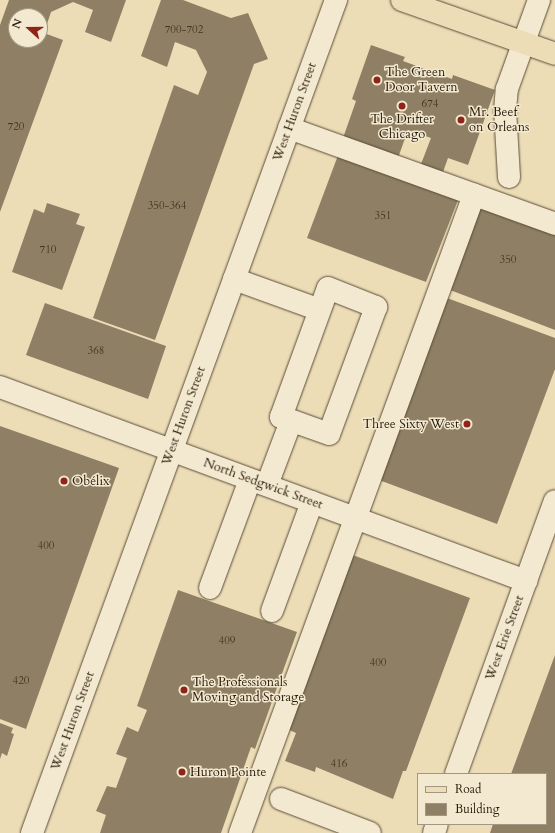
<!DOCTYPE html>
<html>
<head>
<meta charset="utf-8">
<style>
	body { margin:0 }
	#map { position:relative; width:555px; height:833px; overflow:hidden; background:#edddb7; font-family:Cardo,serif }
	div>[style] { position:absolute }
	.building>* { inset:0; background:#8f8065 }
	.roads { filter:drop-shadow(0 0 1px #5a4c37) drop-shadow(0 0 1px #5a4c37) }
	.minor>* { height:22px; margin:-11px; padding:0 11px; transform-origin:11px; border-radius:11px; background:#f3e9d0 }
	.major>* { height:22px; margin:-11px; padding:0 11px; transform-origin:11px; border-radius:11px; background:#edddb7 }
	.dots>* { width:11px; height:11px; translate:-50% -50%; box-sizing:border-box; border:2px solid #f3e9d0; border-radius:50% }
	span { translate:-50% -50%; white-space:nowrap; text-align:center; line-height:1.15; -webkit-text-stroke:3px #f3e9d0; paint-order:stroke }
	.number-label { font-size:11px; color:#423422 }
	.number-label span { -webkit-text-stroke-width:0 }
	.poi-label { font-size:13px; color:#291b0c }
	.left { translate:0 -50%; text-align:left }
	.right { translate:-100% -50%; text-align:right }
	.street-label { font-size:13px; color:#291b0c }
	.legend { position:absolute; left:417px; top:773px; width:130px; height:52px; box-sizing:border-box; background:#f3e9d0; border:1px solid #a29782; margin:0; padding:5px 7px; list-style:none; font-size:12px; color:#291b0c }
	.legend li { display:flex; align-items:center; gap:8px; height:20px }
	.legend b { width:20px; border:1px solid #a29782 }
	.north { position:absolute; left:8px; top:8px; width:40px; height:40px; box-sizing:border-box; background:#f3e9d0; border:1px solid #a29782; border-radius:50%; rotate:291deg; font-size:11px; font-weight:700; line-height:16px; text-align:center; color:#291b0c }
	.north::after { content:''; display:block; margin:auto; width:14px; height:18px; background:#8f2418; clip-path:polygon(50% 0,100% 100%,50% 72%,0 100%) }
</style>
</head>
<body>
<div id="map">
	<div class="building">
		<div style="clip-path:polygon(evenodd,9px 0,126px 0,111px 42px,85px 32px,93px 10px,73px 2px,51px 12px,44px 33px,63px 40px,0 212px,0 25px,9px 0,16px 16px,40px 16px,40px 40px,16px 40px,16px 16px)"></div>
		<div style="clip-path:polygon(161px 0,183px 0,231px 18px,248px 13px,268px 59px,254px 64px,155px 340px,93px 318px,174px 85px,198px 95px,207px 72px,196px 50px,175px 42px,167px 67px,141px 56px)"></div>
		<div style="clip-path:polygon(371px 45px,405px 57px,403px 61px,452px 79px,453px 75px,495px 90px,468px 165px,448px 158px,443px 172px,421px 164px,431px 138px,408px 130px,398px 158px,343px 138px,356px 101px,352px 99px)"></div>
		<div style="clip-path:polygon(340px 150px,460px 195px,426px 282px,307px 238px)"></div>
		<div style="clip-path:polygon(47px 203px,80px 214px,76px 224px,85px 227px,62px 290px,12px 272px,34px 209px,44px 213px)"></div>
		<div style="clip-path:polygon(482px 203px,555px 230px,555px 330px,450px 290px)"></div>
		<div style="clip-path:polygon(447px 298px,555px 338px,555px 369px,497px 524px,379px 480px)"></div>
		<div style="clip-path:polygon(45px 303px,166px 346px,148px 399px,26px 355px)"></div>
		<div style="clip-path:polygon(0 426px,119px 468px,26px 729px,0 719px)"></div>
		<div style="clip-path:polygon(350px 554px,470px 598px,406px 771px,403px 771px,393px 799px,316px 767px,315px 772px,285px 761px,296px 733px,285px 728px)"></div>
		<div style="clip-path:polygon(178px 590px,297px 632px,255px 749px,251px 747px,221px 833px,100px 833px,106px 815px,96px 811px,107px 786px,116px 788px,127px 758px,116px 754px,127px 727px,138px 732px,147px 710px,137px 706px)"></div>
		<div style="clip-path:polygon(555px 655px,555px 833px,490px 833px,493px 824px,546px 824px,546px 774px,511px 774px)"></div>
		<div style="clip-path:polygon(0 723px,13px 728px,11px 733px,14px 734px,7px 756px,2px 753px,0 759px)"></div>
	</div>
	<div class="roads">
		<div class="minor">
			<div style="left:289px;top:128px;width:283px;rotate:19.8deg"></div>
			<div style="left:509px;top:177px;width:67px;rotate:-93.4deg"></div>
			<div style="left:505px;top:110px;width:21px;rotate:-85deg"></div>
			<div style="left:507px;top:89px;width:95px;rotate:-70.2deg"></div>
			<div style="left:234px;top:279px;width:91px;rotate:19.8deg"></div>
			<div style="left:328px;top:288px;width:52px;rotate:21.6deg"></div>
			<div style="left:376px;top:307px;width:135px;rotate:110.3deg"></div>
			<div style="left:329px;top:434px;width:51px;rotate:-160.5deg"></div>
			<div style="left:281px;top:417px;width:137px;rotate:-70deg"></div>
			<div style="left:0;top:387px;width:561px;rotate:20.25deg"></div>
			<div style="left:267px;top:485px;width:68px;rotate:-69.4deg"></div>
			<div style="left:210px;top:588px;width:115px;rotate:-69.7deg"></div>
			<div style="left:272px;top:611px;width:116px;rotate:-69.8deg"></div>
			<div style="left:456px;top:774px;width:290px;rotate:-70.1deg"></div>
			<div style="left:281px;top:799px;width:95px;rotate:20.9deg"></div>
			<div style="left:32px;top:833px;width:887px;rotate:-69.95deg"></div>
			<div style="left:240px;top:833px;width:680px;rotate:-69.86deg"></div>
			<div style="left:434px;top:833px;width:9px;rotate:-72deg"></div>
		</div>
		<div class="major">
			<div style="left:402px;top:0;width:162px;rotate:19.4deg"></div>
		</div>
	</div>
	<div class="dots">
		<div style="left:377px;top:80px;background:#8f2418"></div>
		<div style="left:402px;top:106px;background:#8f2418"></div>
		<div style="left:461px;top:120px;background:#8f2418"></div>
		<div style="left:467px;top:424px;background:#8f2418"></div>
		<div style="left:64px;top:481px;background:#8f2418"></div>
		<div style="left:184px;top:690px;background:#8f2418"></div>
		<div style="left:182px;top:772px;background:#8f2418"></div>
	</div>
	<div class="number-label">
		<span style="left:184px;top:30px">700-702</span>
		<span style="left:430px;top:104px">674</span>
		<span style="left:16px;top:127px">720</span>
		<span style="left:167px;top:206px">350-364</span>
		<span style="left:383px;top:216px">351</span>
		<span style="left:48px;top:250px">710</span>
		<span style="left:508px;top:260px">350</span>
		<span style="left:96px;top:351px">368</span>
		<span style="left:46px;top:546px">400</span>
		<span style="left:227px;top:641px">409</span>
		<span style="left:378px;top:663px">400</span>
		<span style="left:21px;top:681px">420</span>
		<span style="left:339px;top:764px">416</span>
	</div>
	<div class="poi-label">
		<span class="left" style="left:385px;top:80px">The Green<br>Door Tavern</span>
		<span class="left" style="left:469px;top:120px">Mr. Beef<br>on Orleans</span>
		<span style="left:402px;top:127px">The Drifter<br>Chicago</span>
		<span class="right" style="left:459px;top:424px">Three Sixty West</span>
		<span class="left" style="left:72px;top:481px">Obélix</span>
		<span class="left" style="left:192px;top:690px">The Professionals<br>Moving and Storage</span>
		<span class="left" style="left:190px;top:772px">Huron Pointe</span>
	</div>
	<div class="street-label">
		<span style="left:295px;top:112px;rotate:-70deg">West Huron Street</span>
		<span style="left:184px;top:416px;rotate:-70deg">West Huron Street</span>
		<span style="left:263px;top:484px;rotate:20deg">North Sedgwick Street</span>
		<span style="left:505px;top:638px;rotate:-70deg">West Erie Street</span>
		<span style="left:73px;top:721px;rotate:-70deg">West Huron Street</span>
	</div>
	<ul class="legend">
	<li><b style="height:5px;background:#edddb7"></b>Road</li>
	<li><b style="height:11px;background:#8f8065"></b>Building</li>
	</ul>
	<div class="north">N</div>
</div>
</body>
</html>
